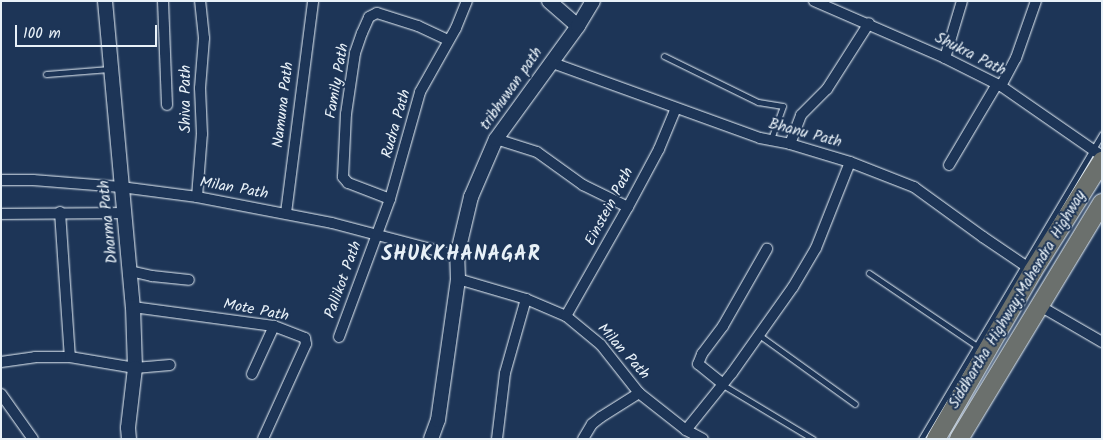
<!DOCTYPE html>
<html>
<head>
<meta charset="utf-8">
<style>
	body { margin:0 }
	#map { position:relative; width:1103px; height:440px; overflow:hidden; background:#1d3557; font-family:Kalam,sans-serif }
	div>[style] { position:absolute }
	.roads { filter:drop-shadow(0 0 1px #e8f1f8) drop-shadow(0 0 1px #e8f1f8) }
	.lane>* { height:5px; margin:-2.5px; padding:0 2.5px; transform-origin:2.5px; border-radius:2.5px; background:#1d3557 }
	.street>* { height:10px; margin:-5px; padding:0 5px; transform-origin:5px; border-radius:5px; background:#1d3557 }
	.secondary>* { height:14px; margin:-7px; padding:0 7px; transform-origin:7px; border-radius:7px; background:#1d3557 }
	.highway>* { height:18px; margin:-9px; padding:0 9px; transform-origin:9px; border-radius:9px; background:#6b706d }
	span { translate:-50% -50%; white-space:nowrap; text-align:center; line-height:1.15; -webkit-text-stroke:4px #1d3557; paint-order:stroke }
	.street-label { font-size:15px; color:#e8f1f8 }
	.district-label { font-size:20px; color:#e8f1f8; font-weight:700; letter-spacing:1px }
	.frame { position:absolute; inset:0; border:2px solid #e8f1f8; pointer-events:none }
	.scale { position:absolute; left:15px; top:25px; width:142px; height:22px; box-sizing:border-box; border:2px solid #e8f1f8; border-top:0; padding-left:6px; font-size:15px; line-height:18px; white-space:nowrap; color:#e8f1f8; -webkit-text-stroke:4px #1d3557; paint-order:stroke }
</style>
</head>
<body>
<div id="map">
	<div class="roads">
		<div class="lane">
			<div style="left:664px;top:56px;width:105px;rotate:26.1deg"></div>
			<div style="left:758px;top:102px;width:25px;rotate:9deg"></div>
			<div style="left:783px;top:106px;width:37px;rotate:110deg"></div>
			<div style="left:46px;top:74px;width:64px;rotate:-4.5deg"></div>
			<div style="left:869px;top:273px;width:130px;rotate:34.1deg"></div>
			<div style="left:759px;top:335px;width:118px;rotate:35.7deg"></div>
			<div style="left:723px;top:385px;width:105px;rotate:31deg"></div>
			<div style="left:921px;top:439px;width:355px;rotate:-59.3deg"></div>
		</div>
		<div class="street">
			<div style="left:163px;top:1px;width:104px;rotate:87.8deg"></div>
			<div style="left:814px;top:1px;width:143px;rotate:23.5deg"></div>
			<div style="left:945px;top:58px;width:63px;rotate:26.6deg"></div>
			<div style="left:1001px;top:86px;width:123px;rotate:34.7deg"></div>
			<div style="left:945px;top:58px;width:59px;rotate:-73.4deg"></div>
			<div style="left:550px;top:62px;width:223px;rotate:19.9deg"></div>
			<div style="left:760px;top:138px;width:31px;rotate:11deg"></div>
			<div style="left:790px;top:144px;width:63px;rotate:16.7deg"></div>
			<div style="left:850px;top:162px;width:69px;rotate:21.3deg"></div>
			<div style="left:914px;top:187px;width:85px;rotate:35.9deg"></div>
			<div style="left:983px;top:237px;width:60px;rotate:34.2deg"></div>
			<div style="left:1001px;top:86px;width:32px;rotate:-62deg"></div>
			<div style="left:1016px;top:58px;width:60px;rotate:-70.7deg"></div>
			<div style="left:496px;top:139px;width:43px;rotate:17.6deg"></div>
			<div style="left:537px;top:152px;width:57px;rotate:35.7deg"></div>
			<div style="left:583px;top:185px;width:50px;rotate:26.1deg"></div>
			<div style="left:790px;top:144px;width:31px;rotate:-69deg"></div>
			<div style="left:801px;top:115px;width:37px;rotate:-45deg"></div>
			<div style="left:827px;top:89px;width:78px;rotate:-57.5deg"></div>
			<div style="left:949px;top:165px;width:94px;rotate:-59.3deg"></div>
			<div style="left:1px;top:180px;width:32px"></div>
			<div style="left:33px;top:180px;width:88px;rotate:4.5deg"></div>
			<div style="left:121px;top:187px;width:77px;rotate:7.5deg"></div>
			<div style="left:197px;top:197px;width:137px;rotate:10.9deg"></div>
			<div style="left:332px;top:223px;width:129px;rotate:14.8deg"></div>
			<div style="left:197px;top:197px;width:63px;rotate:-85.5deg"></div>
			<div style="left:202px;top:134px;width:46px;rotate:-92.5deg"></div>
			<div style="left:200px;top:88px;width:50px;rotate:-85.4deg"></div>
			<div style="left:204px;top:38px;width:37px;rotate:-96deg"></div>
			<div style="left:390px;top:199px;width:45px;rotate:-159.1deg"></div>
			<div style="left:348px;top:183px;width:8px;rotate:-130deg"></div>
			<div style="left:343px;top:177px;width:63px;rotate:-87.3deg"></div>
			<div style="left:346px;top:114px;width:62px;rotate:-81.6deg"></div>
			<div style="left:355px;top:53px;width:21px;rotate:-71deg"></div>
			<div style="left:362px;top:33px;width:17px;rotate:-66deg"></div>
			<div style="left:369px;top:17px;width:9px;rotate:-27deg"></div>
			<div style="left:377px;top:13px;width:43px;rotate:17.6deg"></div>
			<div style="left:418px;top:26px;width:33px;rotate:25deg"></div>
			<div style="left:60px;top:212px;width:145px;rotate:86.1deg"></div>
			<div style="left:286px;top:213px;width:214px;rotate:-82.7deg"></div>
			<div style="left:1px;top:214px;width:122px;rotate:-0.5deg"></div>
			<div style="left:130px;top:271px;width:23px;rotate:13deg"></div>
			<div style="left:152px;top:276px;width:37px;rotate:6deg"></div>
			<div style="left:458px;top:279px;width:71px;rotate:16.4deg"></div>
			<div style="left:526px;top:299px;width:43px;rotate:23deg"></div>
			<div style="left:566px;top:316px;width:45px;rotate:39.6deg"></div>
			<div style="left:601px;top:345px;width:61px;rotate:51.6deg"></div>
			<div style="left:639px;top:393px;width:60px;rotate:38.2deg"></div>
			<div style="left:686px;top:430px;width:19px;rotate:28deg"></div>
			<div style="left:1040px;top:306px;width:72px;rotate:30.1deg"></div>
			<div style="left:133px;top:307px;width:142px;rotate:7.7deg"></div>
			<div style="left:274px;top:326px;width:33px;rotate:21deg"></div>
			<div style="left:305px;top:338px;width:6px;rotate:81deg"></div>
			<div style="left:306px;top:344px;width:104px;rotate:114.4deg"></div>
			<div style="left:566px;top:316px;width:125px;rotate:-60.4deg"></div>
			<div style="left:628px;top:207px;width:66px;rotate:-61.9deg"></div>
			<div style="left:659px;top:149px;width:44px;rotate:-67.5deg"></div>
			<div style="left:339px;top:337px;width:147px;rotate:-69.7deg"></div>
			<div style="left:390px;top:199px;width:111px;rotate:-74.3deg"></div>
			<div style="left:420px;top:92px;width:73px;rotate:-60.6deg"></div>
			<div style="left:456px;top:28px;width:29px;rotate:-68deg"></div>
			<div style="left:1px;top:362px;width:34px;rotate:-8deg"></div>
			<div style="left:35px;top:357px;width:35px"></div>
			<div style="left:70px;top:357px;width:66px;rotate:9.6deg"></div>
			<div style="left:135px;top:368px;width:35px;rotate:-5deg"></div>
			<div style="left:252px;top:374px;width:53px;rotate:-65.4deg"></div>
			<div style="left:723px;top:384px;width:32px;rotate:-141deg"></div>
			<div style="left:698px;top:364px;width:11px;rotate:-68deg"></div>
			<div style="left:702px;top:354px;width:35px;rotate:-53deg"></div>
			<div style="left:723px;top:326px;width:89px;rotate:-60.3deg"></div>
			<div style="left:1px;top:394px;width:55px;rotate:54.6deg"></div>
			<div style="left:686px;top:430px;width:73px;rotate:-51.1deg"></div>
			<div style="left:732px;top:373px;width:105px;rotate:-54.7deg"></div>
			<div style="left:793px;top:287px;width:45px;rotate:-59.5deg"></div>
			<div style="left:816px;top:248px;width:92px;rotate:-68.4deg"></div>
			<div style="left:497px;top:439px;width:66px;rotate:-83.1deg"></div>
			<div style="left:505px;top:373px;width:77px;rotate:-74.2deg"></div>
			<div style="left:583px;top:439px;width:17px;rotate:-59deg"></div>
			<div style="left:592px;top:424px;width:11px;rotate:-38deg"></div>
			<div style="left:601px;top:417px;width:45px;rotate:-32.3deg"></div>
		</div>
		<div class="secondary">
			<div style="left:105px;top:1px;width:307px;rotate:84.8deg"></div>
			<div style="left:133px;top:307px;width:61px;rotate:88.1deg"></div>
			<div style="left:135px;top:368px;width:60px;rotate:96.7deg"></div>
			<div style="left:128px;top:428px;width:11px;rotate:85deg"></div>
			<div style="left:549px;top:1px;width:38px;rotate:41deg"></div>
			<div style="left:431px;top:439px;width:20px;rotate:-70deg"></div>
			<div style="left:438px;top:420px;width:142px;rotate:-81.9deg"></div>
			<div style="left:458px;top:279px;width:23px;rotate:-92deg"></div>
			<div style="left:457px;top:256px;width:61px;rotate:-76.7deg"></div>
			<div style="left:471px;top:197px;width:63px;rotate:-66.7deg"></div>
			<div style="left:496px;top:139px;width:140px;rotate:-54deg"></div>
			<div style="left:578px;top:26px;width:29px;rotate:-59deg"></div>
		</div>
		<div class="highway">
			<div style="left:936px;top:439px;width:194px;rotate:-60deg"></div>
			<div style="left:1033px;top:271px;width:130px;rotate:-57.9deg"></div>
			<div style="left:959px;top:439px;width:276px;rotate:-58.8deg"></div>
		</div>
	</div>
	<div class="street-label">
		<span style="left:970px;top:55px;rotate:27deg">Shukra Path</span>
		<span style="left:338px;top:81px;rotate:-80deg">Family Path</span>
		<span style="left:512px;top:89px;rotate:-55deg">tribhuwan path</span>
		<span style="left:187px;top:99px;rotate:-90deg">Shiva Path</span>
		<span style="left:284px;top:105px;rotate:-83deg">Namuna Path</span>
		<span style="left:397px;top:124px;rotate:-74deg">Rudra Path</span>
		<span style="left:805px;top:134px;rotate:15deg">Bhanu Path</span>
		<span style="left:234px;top:189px;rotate:10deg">Milan Path</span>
		<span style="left:610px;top:207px;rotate:-62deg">Einstein Path</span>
		<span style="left:109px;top:222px;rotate:-96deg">Dharma Path</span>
		<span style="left:344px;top:280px;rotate:-70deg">Pallikot Path</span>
		<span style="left:1018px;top:300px;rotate:-59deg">Siddhartha Highway;Mahendra Highway</span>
		<span style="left:256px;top:311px;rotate:11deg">Mote Path</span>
		<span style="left:623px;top:352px;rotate:48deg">Milan Path</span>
	</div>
	<div class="district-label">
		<span style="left:461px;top:255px">SHUKKHANAGAR</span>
	</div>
	<div class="frame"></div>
	<div class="scale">100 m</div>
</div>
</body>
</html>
